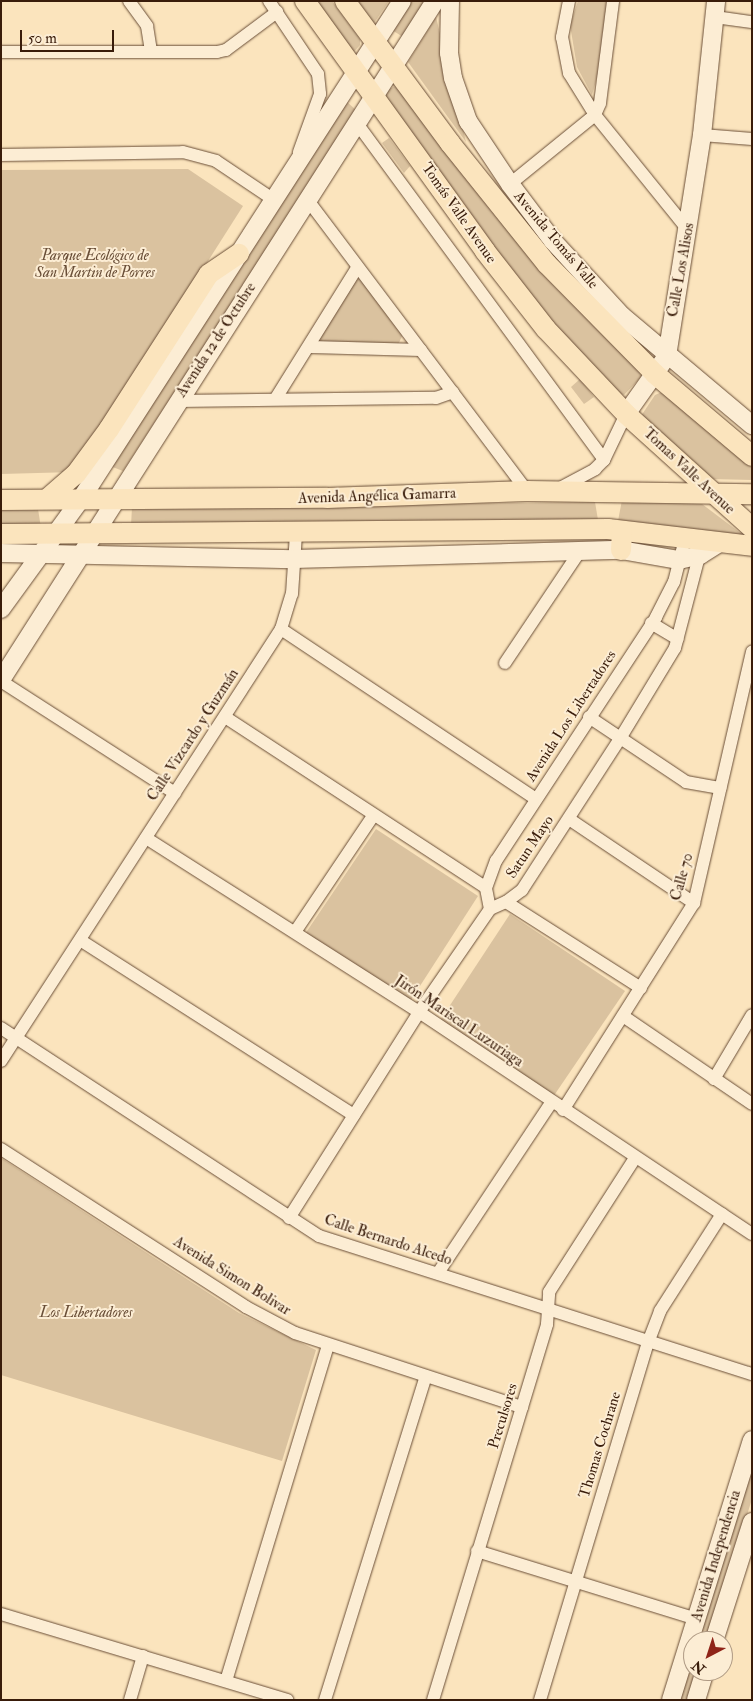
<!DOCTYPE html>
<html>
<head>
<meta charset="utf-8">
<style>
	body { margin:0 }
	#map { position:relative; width:753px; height:1701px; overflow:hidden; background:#fbe4bd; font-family:"IM FELL Double Pica",serif }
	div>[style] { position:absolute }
	.green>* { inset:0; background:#dac29f }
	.roads { filter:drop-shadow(0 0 1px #6a4e37) drop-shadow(0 0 1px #6a4e37) }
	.street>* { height:12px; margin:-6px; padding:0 6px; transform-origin:6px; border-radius:6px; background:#fcedd4 }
	.secondary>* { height:18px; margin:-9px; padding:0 9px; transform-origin:9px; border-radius:9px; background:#fcedd4 }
	.primary>* { height:20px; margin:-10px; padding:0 10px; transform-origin:10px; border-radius:10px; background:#fbe4bd }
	span { translate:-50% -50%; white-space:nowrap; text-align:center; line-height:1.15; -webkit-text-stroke:4px #fcedd4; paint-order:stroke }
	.street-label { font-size:15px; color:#391c0a }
	.park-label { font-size:15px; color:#694e37; font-style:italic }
	.frame { position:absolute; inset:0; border:2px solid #391c0a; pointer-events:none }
	.north { position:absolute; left:683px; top:1631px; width:50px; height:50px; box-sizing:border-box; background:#fcedd4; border:1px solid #ae9983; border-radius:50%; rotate:220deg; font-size:14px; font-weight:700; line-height:20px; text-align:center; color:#391c0a }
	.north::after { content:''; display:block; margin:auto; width:18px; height:22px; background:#8f2418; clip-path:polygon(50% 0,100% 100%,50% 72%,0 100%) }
	.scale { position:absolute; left:20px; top:30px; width:94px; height:22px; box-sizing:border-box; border:2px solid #391c0a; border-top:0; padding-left:6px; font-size:15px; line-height:18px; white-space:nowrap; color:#391c0a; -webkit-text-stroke:4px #fcedd4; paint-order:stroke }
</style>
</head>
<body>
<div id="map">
	<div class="green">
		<div style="clip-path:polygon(310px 1px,332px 1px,360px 39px,360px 45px,353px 53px)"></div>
		<div style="clip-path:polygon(358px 1px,389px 1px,374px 23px)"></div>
		<div style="clip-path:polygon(410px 1px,426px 1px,403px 37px,392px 30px)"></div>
		<div style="clip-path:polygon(578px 1px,608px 1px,602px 60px,592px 95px,577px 67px,570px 25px)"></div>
		<div style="clip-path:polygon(436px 17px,466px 142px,408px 62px)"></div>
		<div style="clip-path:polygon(395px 86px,555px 287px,640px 370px,641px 377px,624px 395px,617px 393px,508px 273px,384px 99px,384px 92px)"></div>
		<div style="clip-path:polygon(346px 101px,357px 111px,123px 471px,110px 466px)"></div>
		<div style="clip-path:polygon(389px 138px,410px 166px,404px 173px,382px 143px)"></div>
		<div style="clip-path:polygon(188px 169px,243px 206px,74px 472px,1px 474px,1px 170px)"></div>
		<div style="clip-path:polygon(360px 279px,403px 334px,398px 345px,321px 342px,320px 338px,356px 280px)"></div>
		<div style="clip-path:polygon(580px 379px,594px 397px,584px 404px,571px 387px)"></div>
		<div style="clip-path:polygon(662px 392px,752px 468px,752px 480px,710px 479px,641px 416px,655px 395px)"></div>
		<div style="clip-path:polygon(622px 500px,702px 504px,751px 541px,618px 521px)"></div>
		<div style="clip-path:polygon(595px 502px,598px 520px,131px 526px,132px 507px)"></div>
		<div style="clip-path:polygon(1px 509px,38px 509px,41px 528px,1px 528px)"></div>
		<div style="clip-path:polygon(376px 829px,478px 896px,409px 1003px,305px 934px)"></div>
		<div style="clip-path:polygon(510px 914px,625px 991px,553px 1097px,439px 1022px)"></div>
		<div style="clip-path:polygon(1px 1158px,239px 1313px,316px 1350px,282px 1461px,1px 1375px)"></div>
		<div style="clip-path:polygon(752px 1456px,752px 1499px,708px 1641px,695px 1641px)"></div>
		<div style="clip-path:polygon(693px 1649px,693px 1671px,699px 1671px,690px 1700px,677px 1700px)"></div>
	</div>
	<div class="roads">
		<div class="street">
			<div style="left:129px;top:1px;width:31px;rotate:54deg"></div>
			<div style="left:147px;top:26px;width:26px;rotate:81deg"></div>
			<div style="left:269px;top:1px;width:88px;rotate:56.1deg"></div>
			<div style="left:318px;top:74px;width:20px;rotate:84deg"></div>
			<div style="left:320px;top:94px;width:62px;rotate:109.9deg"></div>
			<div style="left:569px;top:1px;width:37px;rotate:101deg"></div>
			<div style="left:562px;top:37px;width:37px;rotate:79deg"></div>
			<div style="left:569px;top:73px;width:49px;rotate:58.2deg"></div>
			<div style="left:595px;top:115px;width:148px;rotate:51deg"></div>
			<div style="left:715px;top:17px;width:37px;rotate:8deg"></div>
			<div style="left:1px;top:52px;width:216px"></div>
			<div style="left:217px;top:52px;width:9px;rotate:-13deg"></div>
			<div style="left:226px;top:50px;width:64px;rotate:-36.7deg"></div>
			<div style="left:356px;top:122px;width:419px;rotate:53.7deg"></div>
			<div style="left:702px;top:135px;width:50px;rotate:4.6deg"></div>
			<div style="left:1px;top:155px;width:182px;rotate:-0.9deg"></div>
			<div style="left:183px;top:152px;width:34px;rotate:15deg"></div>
			<div style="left:216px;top:161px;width:70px;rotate:33.9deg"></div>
			<div style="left:510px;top:184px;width:109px;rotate:-39.1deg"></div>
			<div style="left:595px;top:115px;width:13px;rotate:-67deg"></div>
			<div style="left:600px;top:103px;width:103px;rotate:-82.7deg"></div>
			<div style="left:307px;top:199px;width:366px;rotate:53deg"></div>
			<div style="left:311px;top:347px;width:110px;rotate:1.6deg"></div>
			<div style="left:276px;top:398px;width:153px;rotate:-58.1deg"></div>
			<div style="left:177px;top:401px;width:259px;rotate:-0.7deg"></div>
			<div style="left:436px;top:398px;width:18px;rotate:-19deg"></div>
			<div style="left:560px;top:488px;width:40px;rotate:-28deg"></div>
			<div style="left:595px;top:469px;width:13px;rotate:-45deg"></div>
			<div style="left:604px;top:460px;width:51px;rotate:-64.4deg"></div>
			<div style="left:651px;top:623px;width:31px;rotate:31deg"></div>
			<div style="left:281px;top:629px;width:306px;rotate:33.7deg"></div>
			<div style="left:505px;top:663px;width:135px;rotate:-56.2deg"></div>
			<div style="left:1px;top:681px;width:207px;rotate:32.8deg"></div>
			<div style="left:225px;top:717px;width:312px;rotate:33.2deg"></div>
			<div style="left:589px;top:717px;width:117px;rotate:33.8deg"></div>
			<div style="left:686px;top:782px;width:35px;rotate:10deg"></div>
			<div style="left:569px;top:819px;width:151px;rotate:33.9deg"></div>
			<div style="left:146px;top:838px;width:324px;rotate:32.5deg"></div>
			<div style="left:419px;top:1012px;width:400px;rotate:33.7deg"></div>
			<div style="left:506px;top:902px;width:160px;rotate:32.5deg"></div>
			<div style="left:490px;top:909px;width:21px;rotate:-101deg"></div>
			<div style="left:486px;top:888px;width:29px;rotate:-70deg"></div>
			<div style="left:496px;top:861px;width:292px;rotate:-56.7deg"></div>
			<div style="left:656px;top:617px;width:39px;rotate:-63deg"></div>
			<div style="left:674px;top:582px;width:44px;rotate:-75.7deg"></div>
			<div style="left:295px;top:932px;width:140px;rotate:-56.1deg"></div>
			<div style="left:80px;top:940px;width:325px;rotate:32.6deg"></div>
			<div style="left:623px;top:1016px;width:156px;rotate:34.3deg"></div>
			<div style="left:1px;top:1028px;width:380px;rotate:33.2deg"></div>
			<div style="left:319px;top:1236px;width:454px;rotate:17.7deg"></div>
			<div style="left:1px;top:1061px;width:515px;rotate:-57.05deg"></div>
			<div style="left:281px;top:629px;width:37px;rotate:-73deg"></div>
			<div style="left:292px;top:594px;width:61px;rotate:-86.2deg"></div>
			<div style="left:714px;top:1079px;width:74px;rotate:-59.3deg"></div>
			<div style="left:563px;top:1110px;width:245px;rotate:-57.7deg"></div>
			<div style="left:694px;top:903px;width:258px;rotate:-77deg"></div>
			<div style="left:1px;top:1149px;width:292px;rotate:32.8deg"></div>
			<div style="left:246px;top:1307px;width:55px;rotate:28deg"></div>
			<div style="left:295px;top:1333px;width:239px;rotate:18.1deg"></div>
			<div style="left:289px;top:1218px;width:244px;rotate:-57.7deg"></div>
			<div style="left:419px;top:1012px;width:125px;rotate:-55.4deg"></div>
			<div style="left:490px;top:909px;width:17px;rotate:-24deg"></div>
			<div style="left:506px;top:902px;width:20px;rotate:-37deg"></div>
			<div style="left:522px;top:890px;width:182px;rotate:-57.1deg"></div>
			<div style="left:621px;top:737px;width:104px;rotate:-58.8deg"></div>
			<div style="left:675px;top:648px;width:102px;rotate:-75.3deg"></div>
			<div style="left:438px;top:1273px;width:204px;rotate:-56.4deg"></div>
			<div style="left:477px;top:1551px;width:229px;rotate:17.2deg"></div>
			<div style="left:1px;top:1614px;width:299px;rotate:16.7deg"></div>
			<div style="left:226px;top:1681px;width:351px;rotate:-73.1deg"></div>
			<div style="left:130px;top:1700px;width:46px;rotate:-73.5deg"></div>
			<div style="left:325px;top:1700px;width:339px;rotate:-72.7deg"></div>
			<div style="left:433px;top:1700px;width:393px;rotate:-73.1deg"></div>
			<div style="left:547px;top:1324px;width:32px;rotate:-86deg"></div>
			<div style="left:549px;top:1292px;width:159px;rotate:-57.3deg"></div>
			<div style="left:540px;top:1700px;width:376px;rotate:-73.2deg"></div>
			<div style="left:649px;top:1340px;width:31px;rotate:-69deg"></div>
			<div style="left:660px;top:1311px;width:115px;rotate:-57.4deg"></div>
		</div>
		<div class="secondary">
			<div style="left:450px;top:1px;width:52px;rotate:91.1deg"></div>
			<div style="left:449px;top:53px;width:25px;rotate:81deg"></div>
			<div style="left:453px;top:78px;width:46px;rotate:70.8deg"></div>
			<div style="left:468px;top:121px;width:76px;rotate:56.3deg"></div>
			<div style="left:510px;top:184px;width:71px;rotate:53deg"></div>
			<div style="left:553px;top:241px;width:102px;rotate:47.4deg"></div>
			<div style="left:622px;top:316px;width:170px;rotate:40deg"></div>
			<div style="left:626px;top:414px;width:71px;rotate:-54.7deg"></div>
			<div style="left:667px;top:356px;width:224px;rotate:-81deg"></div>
			<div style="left:702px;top:135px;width:135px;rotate:-84deg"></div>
			<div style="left:1px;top:553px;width:293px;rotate:1.2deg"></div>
			<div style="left:294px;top:559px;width:327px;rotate:-1.6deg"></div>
			<div style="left:621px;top:550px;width:59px;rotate:9.8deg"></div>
			<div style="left:679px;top:560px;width:22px;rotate:-13deg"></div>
			<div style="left:700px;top:555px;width:22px;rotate:-32deg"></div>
			<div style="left:1px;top:609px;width:136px;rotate:-54deg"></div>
			<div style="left:81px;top:499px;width:592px;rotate:-57.2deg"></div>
			<div style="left:1px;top:680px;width:806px;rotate:-57.41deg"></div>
			<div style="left:714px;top:1641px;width:125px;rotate:-72.3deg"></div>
			<div style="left:671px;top:1700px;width:272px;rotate:-72.7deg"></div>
			<div style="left:696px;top:1700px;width:30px;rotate:-73deg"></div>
		</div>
		<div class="primary">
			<div style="left:305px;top:1px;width:308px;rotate:54.2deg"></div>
			<div style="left:485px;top:251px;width:99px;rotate:52deg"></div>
			<div style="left:546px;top:329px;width:117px;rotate:46.7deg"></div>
			<div style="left:626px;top:414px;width:170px;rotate:42.1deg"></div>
			<div style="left:345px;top:1px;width:177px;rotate:53.5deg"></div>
			<div style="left:450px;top:143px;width:155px;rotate:51.3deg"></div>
			<div style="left:547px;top:264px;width:154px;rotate:45.5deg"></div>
			<div style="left:655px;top:374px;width:127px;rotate:40.2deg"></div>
			<div style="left:47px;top:499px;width:38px;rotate:-41deg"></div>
			<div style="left:76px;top:474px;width:56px;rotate:-53.7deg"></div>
			<div style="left:109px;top:429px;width:184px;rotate:-57.2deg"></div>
			<div style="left:209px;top:274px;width:36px;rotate:-34deg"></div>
			<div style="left:1px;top:500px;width:326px;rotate:-0.4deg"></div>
			<div style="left:327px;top:498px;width:200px;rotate:-2deg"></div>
			<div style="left:527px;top:491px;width:225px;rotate:0.8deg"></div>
			<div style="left:1px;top:534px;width:607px;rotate:-0.47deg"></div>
			<div style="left:608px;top:529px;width:145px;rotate:6.7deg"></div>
			<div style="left:621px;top:550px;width:19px;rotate:-87deg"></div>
		</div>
	</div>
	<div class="street-label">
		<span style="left:459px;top:213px;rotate:55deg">Tomás Valle Avenue</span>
		<span style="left:556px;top:240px;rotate:50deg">Avenida Tomás Valle</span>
		<span style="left:681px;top:270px;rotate:-80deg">Calle Los Alisos</span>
		<span style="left:216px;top:340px;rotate:-57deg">Avenida 12 de Octubre</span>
		<span style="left:689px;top:471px;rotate:43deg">Tomas Valle Avenue</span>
		<span style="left:377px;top:496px;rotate:-2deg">Avenida Angélica Gamarra</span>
		<span style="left:571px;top:716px;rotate:-57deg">Avenida Los Libertadores</span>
		<span style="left:193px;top:735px;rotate:-57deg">Calle Vizcardo y Guzmán</span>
		<span style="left:530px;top:847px;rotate:-56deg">Satun Mayo</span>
		<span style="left:682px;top:877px;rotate:-75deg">Calle 70</span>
		<span style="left:459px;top:1021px;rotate:34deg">Jirón Mariscal Luzuriaga</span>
		<span style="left:388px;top:1240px;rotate:18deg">Calle Bernardo Alcedo</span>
		<span style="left:232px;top:1276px;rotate:32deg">Avenida Simon Bolivar</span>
		<span style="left:503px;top:1416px;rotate:-73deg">Preculsores</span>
		<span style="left:600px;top:1445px;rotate:-73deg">Thomas Cochrane</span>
		<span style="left:716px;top:1556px;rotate:-73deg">Avenida Independencia</span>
	</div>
	<div class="park-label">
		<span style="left:95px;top:264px">Parque Ecológico de<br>San Martin de Porres</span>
		<span style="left:86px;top:1313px">Los Libertadores</span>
	</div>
	<div class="frame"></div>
	<div class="north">N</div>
	<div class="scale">50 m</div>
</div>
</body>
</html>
